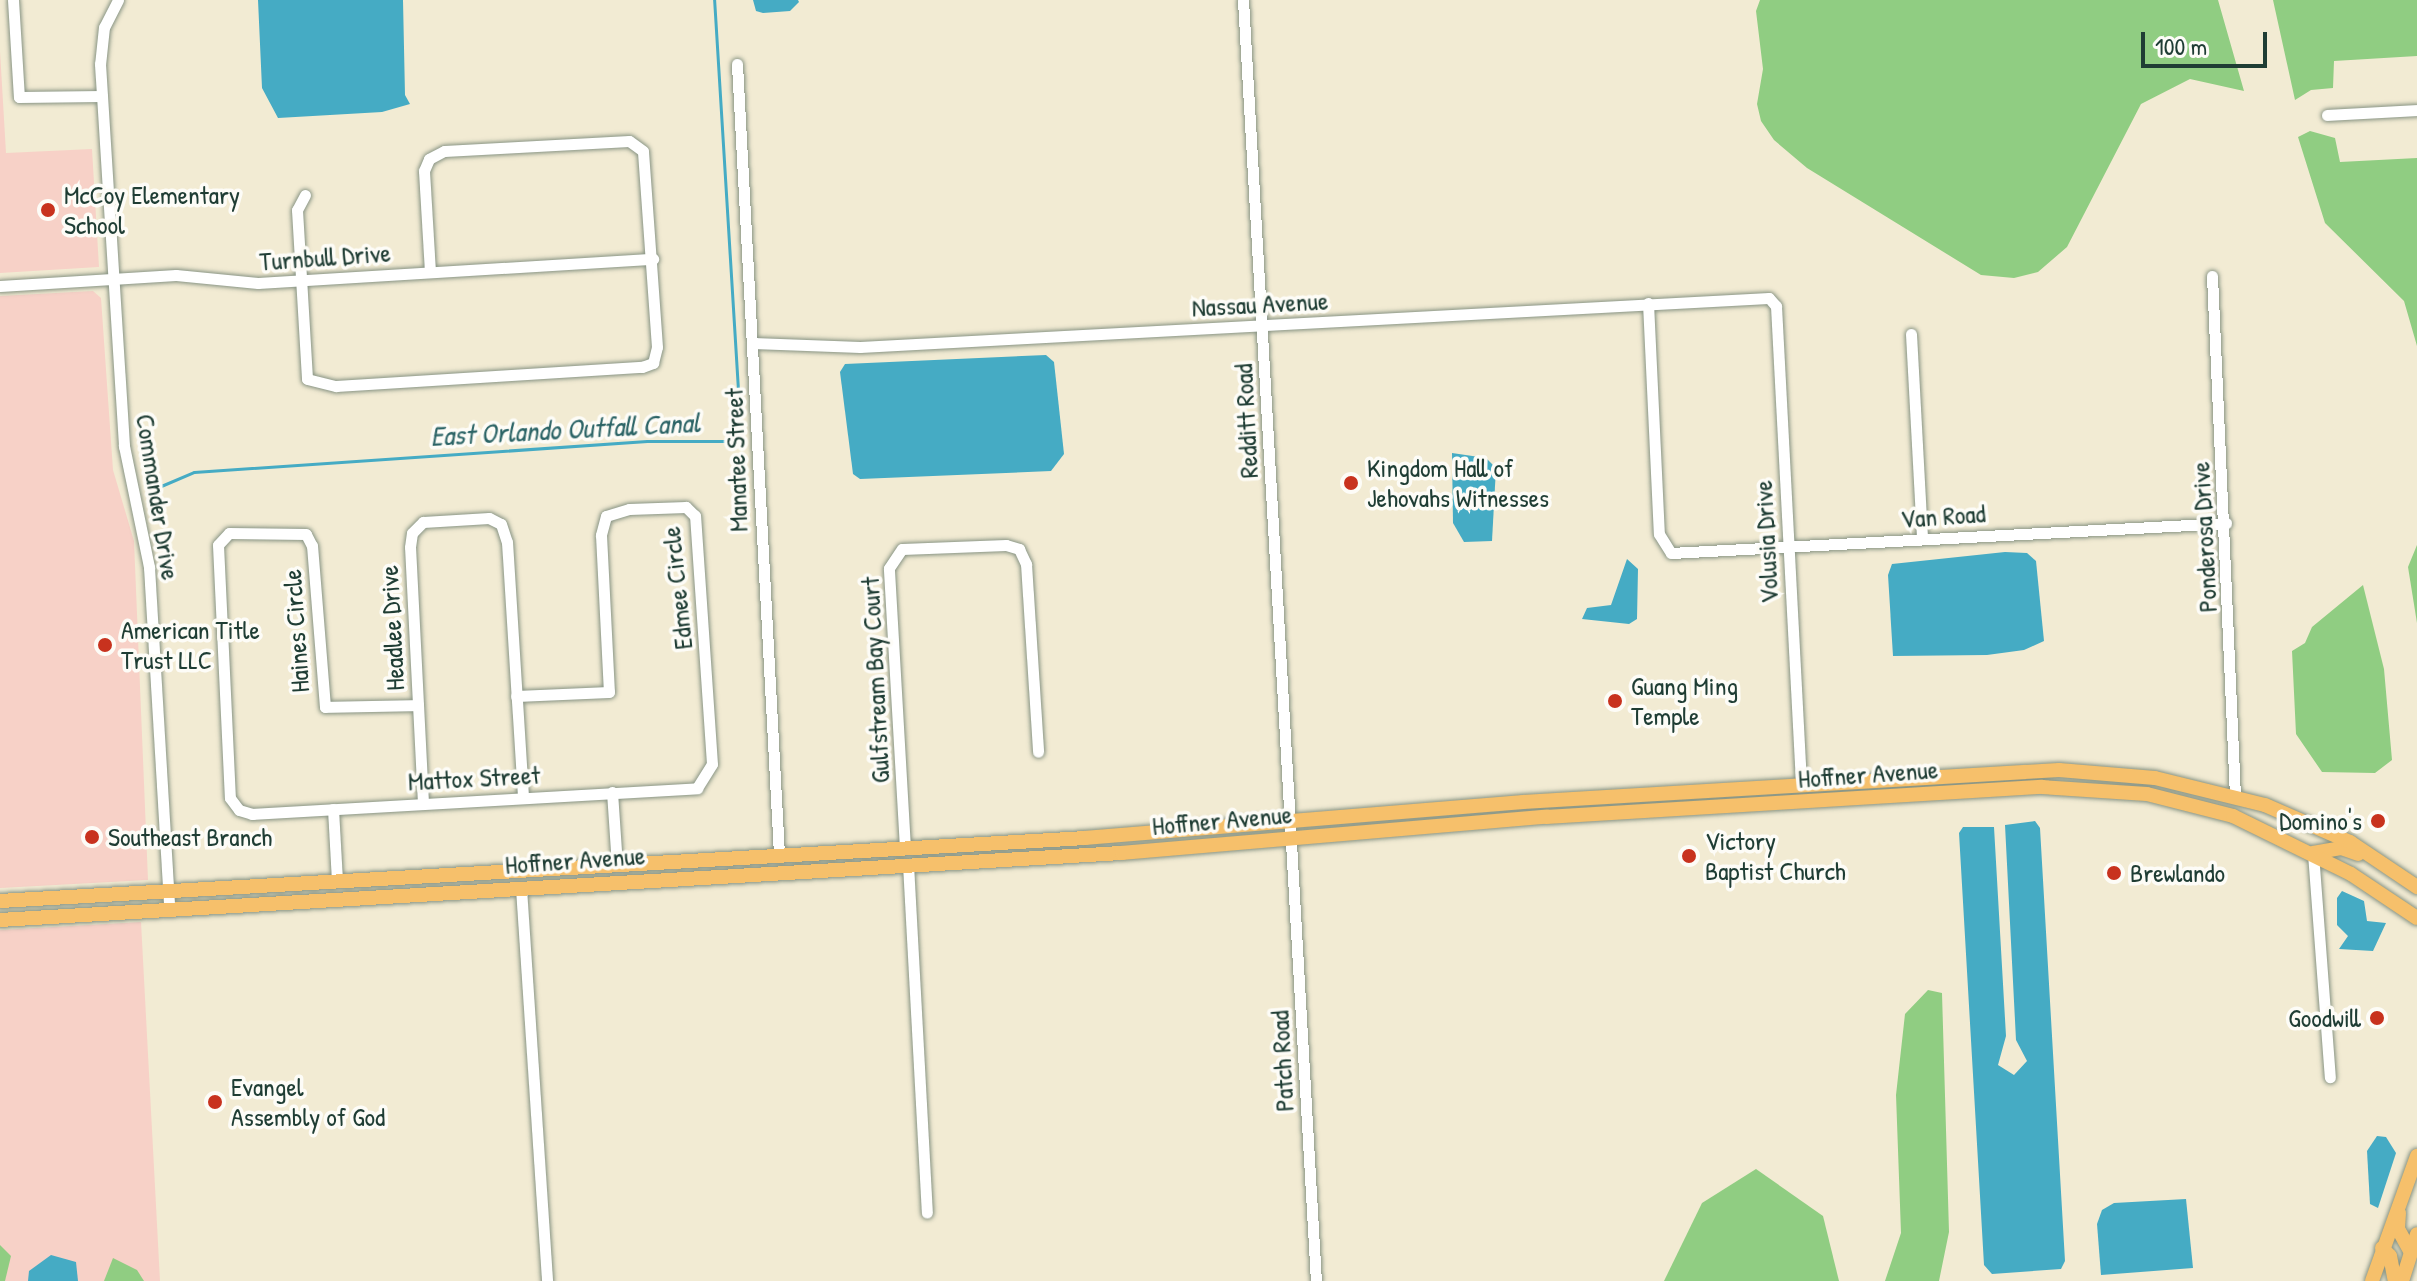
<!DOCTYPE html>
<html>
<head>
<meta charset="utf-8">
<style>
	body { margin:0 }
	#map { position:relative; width:2417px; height:1281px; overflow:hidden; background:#f2ebd3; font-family:"Patrick Hand",sans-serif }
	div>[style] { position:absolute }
	.built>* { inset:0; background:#f7d1c7 }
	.green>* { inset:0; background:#90cd82 }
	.water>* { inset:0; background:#45abc4 }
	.stream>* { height:3px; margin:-1.5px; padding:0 1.5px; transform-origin:1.5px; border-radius:1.5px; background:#45abc4 }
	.roads { filter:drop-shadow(0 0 2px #889484) drop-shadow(0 0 2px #889484) }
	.minor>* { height:11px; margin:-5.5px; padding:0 5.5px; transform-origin:5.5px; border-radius:5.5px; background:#fff }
	.major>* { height:14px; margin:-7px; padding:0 7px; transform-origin:7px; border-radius:7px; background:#f6c06b }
	.dots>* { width:22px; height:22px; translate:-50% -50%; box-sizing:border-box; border:4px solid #fdfcf7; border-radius:50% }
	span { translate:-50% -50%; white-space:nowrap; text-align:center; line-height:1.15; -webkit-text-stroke:7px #fdfcf7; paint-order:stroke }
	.poi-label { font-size:26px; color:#1f3d34 }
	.left { translate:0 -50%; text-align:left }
	.right { translate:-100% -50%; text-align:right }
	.street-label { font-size:26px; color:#1f3d34 }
	.water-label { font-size:28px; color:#2c6466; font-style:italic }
	.scale { position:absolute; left:2141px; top:32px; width:126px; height:36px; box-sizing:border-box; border:4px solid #1f3d34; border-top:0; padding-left:10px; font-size:24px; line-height:28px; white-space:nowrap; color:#1f3d34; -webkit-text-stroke:6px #fdfcf7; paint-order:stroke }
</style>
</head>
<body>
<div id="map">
	<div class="built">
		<div style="clip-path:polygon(0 51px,6px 153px,92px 149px,99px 267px,0 273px)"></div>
		<div style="clip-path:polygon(93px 291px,101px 298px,113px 470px,134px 541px,148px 880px,0 888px,0 296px)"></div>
		<div style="clip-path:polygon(141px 922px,160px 1281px,0 1281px,0 930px)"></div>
	</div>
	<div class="green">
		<div style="clip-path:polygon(1760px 0,2218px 0,2244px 91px,2190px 79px,2141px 104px,2067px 247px,2038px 272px,2014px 278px,1981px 275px,1807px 168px,1774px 140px,1761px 121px,1757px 104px,1763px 69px,1756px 11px)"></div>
		<div style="clip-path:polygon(2273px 0,2417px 0,2417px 56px,2334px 61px,2333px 88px,2311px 90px,2295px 100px)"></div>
		<div style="clip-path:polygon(2310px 131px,2335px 138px,2340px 162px,2417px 158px,2417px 346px,2404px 301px,2325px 223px,2298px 137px)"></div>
		<div style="clip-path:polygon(2417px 545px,2417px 623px,2408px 567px)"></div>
		<div style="clip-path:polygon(2363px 585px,2384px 669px,2392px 760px,2375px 773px,2322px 772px,2296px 734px,2292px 651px,2305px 643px,2312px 627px)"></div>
		<div style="clip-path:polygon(1928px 990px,1942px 993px,1949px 1232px,1939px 1281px,1885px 1281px,1901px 1233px,1896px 1095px,1905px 1014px)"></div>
		<div style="clip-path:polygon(1756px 1169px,1823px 1216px,1839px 1281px,1664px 1281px,1702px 1203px)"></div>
		<div style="clip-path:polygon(0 1245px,11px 1256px,5px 1281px,0 1281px)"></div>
		<div style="clip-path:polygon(113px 1258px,137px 1270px,144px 1281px,104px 1281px)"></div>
	</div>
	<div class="water">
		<div style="clip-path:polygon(258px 0,403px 0,405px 95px,410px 104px,382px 112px,278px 118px,262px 88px)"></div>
		<div style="clip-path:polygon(753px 0,798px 0,799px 2px,790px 11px,763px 13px,756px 11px)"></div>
		<div style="clip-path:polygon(1046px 355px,1054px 362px,1064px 454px,1051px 471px,860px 479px,853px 474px,840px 372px,845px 364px)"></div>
		<div style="clip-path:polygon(1452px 453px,1486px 458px,1496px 468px,1492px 541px,1464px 542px,1453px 523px)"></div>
		<div style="clip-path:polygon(2005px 552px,2027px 553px,2036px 561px,2044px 641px,2024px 650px,1987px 655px,1893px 656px,1888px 575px,1892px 564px)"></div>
		<div style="clip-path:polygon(1627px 559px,1638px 569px,1637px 619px,1629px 624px,1582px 619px,1587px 608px,1611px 605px)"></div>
		<div style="clip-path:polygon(2035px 821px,2040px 828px,2065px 1261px,2061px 1269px,1992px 1274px,1984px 1265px,1959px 833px,1963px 827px,1994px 827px,2006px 1036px,1998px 1065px,2014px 1075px,2027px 1061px,2016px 1040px,2005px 825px)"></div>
		<div style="clip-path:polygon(2342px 891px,2364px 901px,2367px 921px,2386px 923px,2373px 951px,2339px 949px,2348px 936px,2337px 925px,2337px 898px)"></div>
		<div style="clip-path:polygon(2377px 1136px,2386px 1137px,2396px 1153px,2378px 1208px,2370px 1204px,2367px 1151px)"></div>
		<div style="clip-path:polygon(2186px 1199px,2193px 1268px,2101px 1275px,2097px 1224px,2102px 1210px,2114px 1203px)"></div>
		<div style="clip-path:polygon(51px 1255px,76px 1262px,78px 1281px,28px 1281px,29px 1271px)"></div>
	</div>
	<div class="stream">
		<div style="left:154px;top:489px;width:43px;rotate:-23deg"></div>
		<div style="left:194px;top:472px;width:454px;rotate:-3.9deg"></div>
		<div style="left:647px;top:441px;width:80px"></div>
		<div style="left:727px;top:441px;width:11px;rotate:-34deg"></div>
		<div style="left:736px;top:435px;width:45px;rotate:-87.5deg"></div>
		<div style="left:738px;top:390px;width:391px;rotate:-93.5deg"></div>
	</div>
	<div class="roads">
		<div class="minor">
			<div style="left:13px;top:0;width:97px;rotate:86.5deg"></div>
			<div style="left:19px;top:97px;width:83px;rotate:-0.7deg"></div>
			<div style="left:118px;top:0;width:30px;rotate:117deg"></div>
			<div style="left:104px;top:27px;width:37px;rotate:96deg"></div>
			<div style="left:100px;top:64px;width:383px;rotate:86.4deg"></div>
			<div style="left:124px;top:446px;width:124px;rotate:78.3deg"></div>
			<div style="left:149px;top:567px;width:342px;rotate:86.6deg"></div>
			<div style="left:1243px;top:0;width:1283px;rotate:86.74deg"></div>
			<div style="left:737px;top:64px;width:792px;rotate:86.96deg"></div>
			<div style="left:2327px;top:115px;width:90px;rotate:-3.2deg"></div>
			<div style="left:305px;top:195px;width:17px;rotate:118deg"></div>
			<div style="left:297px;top:210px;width:169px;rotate:86.6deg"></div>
			<div style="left:307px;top:379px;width:30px;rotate:14deg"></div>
			<div style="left:336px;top:386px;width:307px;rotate:-3.6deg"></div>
			<div style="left:642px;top:367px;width:12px;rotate:-20deg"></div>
			<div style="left:653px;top:363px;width:16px;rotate:-76deg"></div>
			<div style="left:657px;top:347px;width:196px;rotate:-94.1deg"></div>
			<div style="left:643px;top:151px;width:17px;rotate:-144deg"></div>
			<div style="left:629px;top:141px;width:185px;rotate:176.9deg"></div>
			<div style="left:444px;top:151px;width:17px;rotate:152deg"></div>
			<div style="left:429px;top:159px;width:13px;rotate:113deg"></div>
			<div style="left:424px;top:171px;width:101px;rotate:86.6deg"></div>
			<div style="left:2212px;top:276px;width:521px;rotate:87.47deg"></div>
			<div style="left:0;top:286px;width:176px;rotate:-3.6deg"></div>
			<div style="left:176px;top:275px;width:82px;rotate:5.6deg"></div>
			<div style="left:258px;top:283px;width:396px;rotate:-3.5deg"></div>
			<div style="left:1648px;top:303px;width:231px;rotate:87.3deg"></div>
			<div style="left:1659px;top:534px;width:22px;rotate:58deg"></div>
			<div style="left:1671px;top:553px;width:556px;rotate:-3.09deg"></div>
			<div style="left:1911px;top:334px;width:205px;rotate:86.9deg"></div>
			<div style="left:753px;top:343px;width:107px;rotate:2.1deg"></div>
			<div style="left:860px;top:347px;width:910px;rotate:-3.09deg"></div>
			<div style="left:1769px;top:298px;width:11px;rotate:49deg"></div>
			<div style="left:1776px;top:306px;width:480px;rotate:87deg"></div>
			<div style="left:418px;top:705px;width:93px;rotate:178.8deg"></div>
			<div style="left:325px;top:707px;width:162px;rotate:-94.6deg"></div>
			<div style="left:312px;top:546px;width:13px;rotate:-117deg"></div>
			<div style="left:306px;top:534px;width:77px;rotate:-179.3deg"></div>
			<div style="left:229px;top:533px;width:16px;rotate:133deg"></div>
			<div style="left:218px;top:545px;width:253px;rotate:87.3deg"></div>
			<div style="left:230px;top:798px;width:15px;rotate:53deg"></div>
			<div style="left:239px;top:810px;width:14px;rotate:17deg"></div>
			<div style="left:252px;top:814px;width:446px;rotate:-3.3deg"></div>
			<div style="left:697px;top:788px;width:28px;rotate:-58deg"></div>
			<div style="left:712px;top:764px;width:249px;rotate:-93.9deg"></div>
			<div style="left:695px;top:516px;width:13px;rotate:-135deg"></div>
			<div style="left:686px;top:507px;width:57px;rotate:178deg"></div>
			<div style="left:629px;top:509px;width:24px;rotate:163deg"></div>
			<div style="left:606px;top:516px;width:20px;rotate:105deg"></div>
			<div style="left:601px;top:535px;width:157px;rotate:87.1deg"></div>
			<div style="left:609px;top:692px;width:93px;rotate:177.5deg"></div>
			<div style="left:612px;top:792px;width:73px;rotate:86.1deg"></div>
			<div style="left:423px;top:803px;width:256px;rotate:-92.9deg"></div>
			<div style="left:410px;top:547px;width:14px;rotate:-82deg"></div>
			<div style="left:412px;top:533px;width:16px;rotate:-45deg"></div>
			<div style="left:423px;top:522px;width:66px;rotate:-3.5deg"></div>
			<div style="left:489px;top:518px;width:13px;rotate:27deg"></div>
			<div style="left:501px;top:524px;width:19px;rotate:72deg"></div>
			<div style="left:507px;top:542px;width:256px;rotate:86.4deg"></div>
			<div style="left:333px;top:809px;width:72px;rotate:86.8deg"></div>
			<div style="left:905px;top:848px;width:280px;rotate:-93.3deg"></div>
			<div style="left:889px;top:568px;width:23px;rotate:-56deg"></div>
			<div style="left:902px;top:549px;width:104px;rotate:-2.2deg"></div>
			<div style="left:1006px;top:545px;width:14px;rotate:17deg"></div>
			<div style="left:1019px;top:549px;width:17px;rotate:65deg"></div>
			<div style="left:1026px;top:564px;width:188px;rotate:86.3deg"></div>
			<div style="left:2313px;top:853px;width:225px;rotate:85.7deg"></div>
			<div style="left:908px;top:864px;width:349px;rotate:86.9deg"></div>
			<div style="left:521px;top:888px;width:394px;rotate:86.2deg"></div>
		</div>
		<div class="major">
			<div style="left:2313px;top:853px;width:28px;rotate:-10deg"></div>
			<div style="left:2341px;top:848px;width:18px;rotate:19deg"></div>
			<div style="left:0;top:901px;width:1087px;rotate:-3.32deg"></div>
			<div style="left:1085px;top:838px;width:439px;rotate:-4.7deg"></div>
			<div style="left:1523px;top:802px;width:537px;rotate:-3.42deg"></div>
			<div style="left:2059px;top:770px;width:96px;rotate:4.8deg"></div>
			<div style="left:2155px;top:778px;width:113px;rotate:13.8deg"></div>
			<div style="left:2265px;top:805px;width:93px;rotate:23.5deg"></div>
			<div style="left:2350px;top:842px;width:81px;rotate:33.9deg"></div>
			<div style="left:0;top:920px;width:1124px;rotate:-3.42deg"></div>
			<div style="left:1122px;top:853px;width:426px;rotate:-4.9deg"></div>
			<div style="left:1546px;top:817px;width:497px;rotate:-3.5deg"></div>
			<div style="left:2042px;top:787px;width:105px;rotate:3.8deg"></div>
			<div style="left:2147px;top:794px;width:89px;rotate:14.3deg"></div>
			<div style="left:2233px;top:816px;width:131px;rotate:26.2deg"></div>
			<div style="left:2351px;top:874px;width:79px;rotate:33.7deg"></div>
			<div style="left:2399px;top:1213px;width:16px;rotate:94deg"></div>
			<div style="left:2398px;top:1229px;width:26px;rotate:61deg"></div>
			<div style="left:2382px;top:1248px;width:11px;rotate:45deg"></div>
			<div style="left:2390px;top:1256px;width:25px;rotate:79deg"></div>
			<div style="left:2372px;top:1281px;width:133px;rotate:-70.2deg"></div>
			<div style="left:2402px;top:1281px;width:49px;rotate:-72.3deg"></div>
		</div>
	</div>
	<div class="dots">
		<div style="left:48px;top:210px;background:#c8321e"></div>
		<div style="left:1351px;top:483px;background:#c8321e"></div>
		<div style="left:105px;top:645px;background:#c8321e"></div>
		<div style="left:1615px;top:701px;background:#c8321e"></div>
		<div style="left:2378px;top:821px;background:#c8321e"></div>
		<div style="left:92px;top:837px;background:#c8321e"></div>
		<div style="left:1689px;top:856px;background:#c8321e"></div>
		<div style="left:2114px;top:873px;background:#c8321e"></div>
		<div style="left:2377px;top:1018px;background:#c8321e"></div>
		<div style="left:215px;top:1102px;background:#c8321e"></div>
	</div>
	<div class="poi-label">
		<span class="left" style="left:64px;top:210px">McCoy Elementary<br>School</span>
		<span class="left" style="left:1367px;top:483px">Kingdom Hall of<br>Jehovahs Witnesses</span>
		<span class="left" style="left:121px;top:645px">American Title<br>Trust LLC</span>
		<span class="left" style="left:1631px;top:701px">Guang Ming<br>Temple</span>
		<span class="right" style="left:2362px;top:821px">Domino's</span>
		<span class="left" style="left:108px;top:837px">Southeast Branch</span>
		<span class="left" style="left:1705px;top:856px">Victory<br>Baptist Church</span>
		<span class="left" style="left:2130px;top:873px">Brewlando</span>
		<span class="right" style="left:2361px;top:1018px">Goodwill</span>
		<span class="left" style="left:231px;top:1102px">Evangel<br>Assembly of God</span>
	</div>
	<div class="street-label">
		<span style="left:325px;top:257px;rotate:-4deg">Turnbull Drive</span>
		<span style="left:1260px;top:304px;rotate:-3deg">Nassau Avenue</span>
		<span style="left:1246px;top:421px;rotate:-93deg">Redditt Road</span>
		<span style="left:736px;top:460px;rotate:-92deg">Manatee Street</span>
		<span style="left:158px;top:497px;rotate:81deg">Commander Drive</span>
		<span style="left:1943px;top:516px;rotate:-4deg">Van Road</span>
		<span style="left:2204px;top:537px;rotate:-93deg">Ponderosa Drive</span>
		<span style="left:1766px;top:542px;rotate:-93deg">Volusia Drive</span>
		<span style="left:677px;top:588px;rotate:-96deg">Edmee Circle</span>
		<span style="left:392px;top:628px;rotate:-93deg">Headlee Drive</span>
		<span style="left:296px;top:631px;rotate:-94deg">Haines Circle</span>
		<span style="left:875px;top:680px;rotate:-93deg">Gulfstream Bay Court</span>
		<span style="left:1868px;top:774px;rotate:-4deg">Hoffner Avenue</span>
		<span style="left:474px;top:778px;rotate:-3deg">Mattox Street</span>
		<span style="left:1222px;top:820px;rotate:-5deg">Hoffner Avenue</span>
		<span style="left:575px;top:860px;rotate:-4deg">Hoffner Avenue</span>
		<span style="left:1282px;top:1061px;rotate:-93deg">Patch Road</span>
	</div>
	<div class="water-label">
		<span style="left:565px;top:429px;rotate:-3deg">East Orlando Outfall Canal</span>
	</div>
	<div class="scale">100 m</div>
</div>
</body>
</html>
